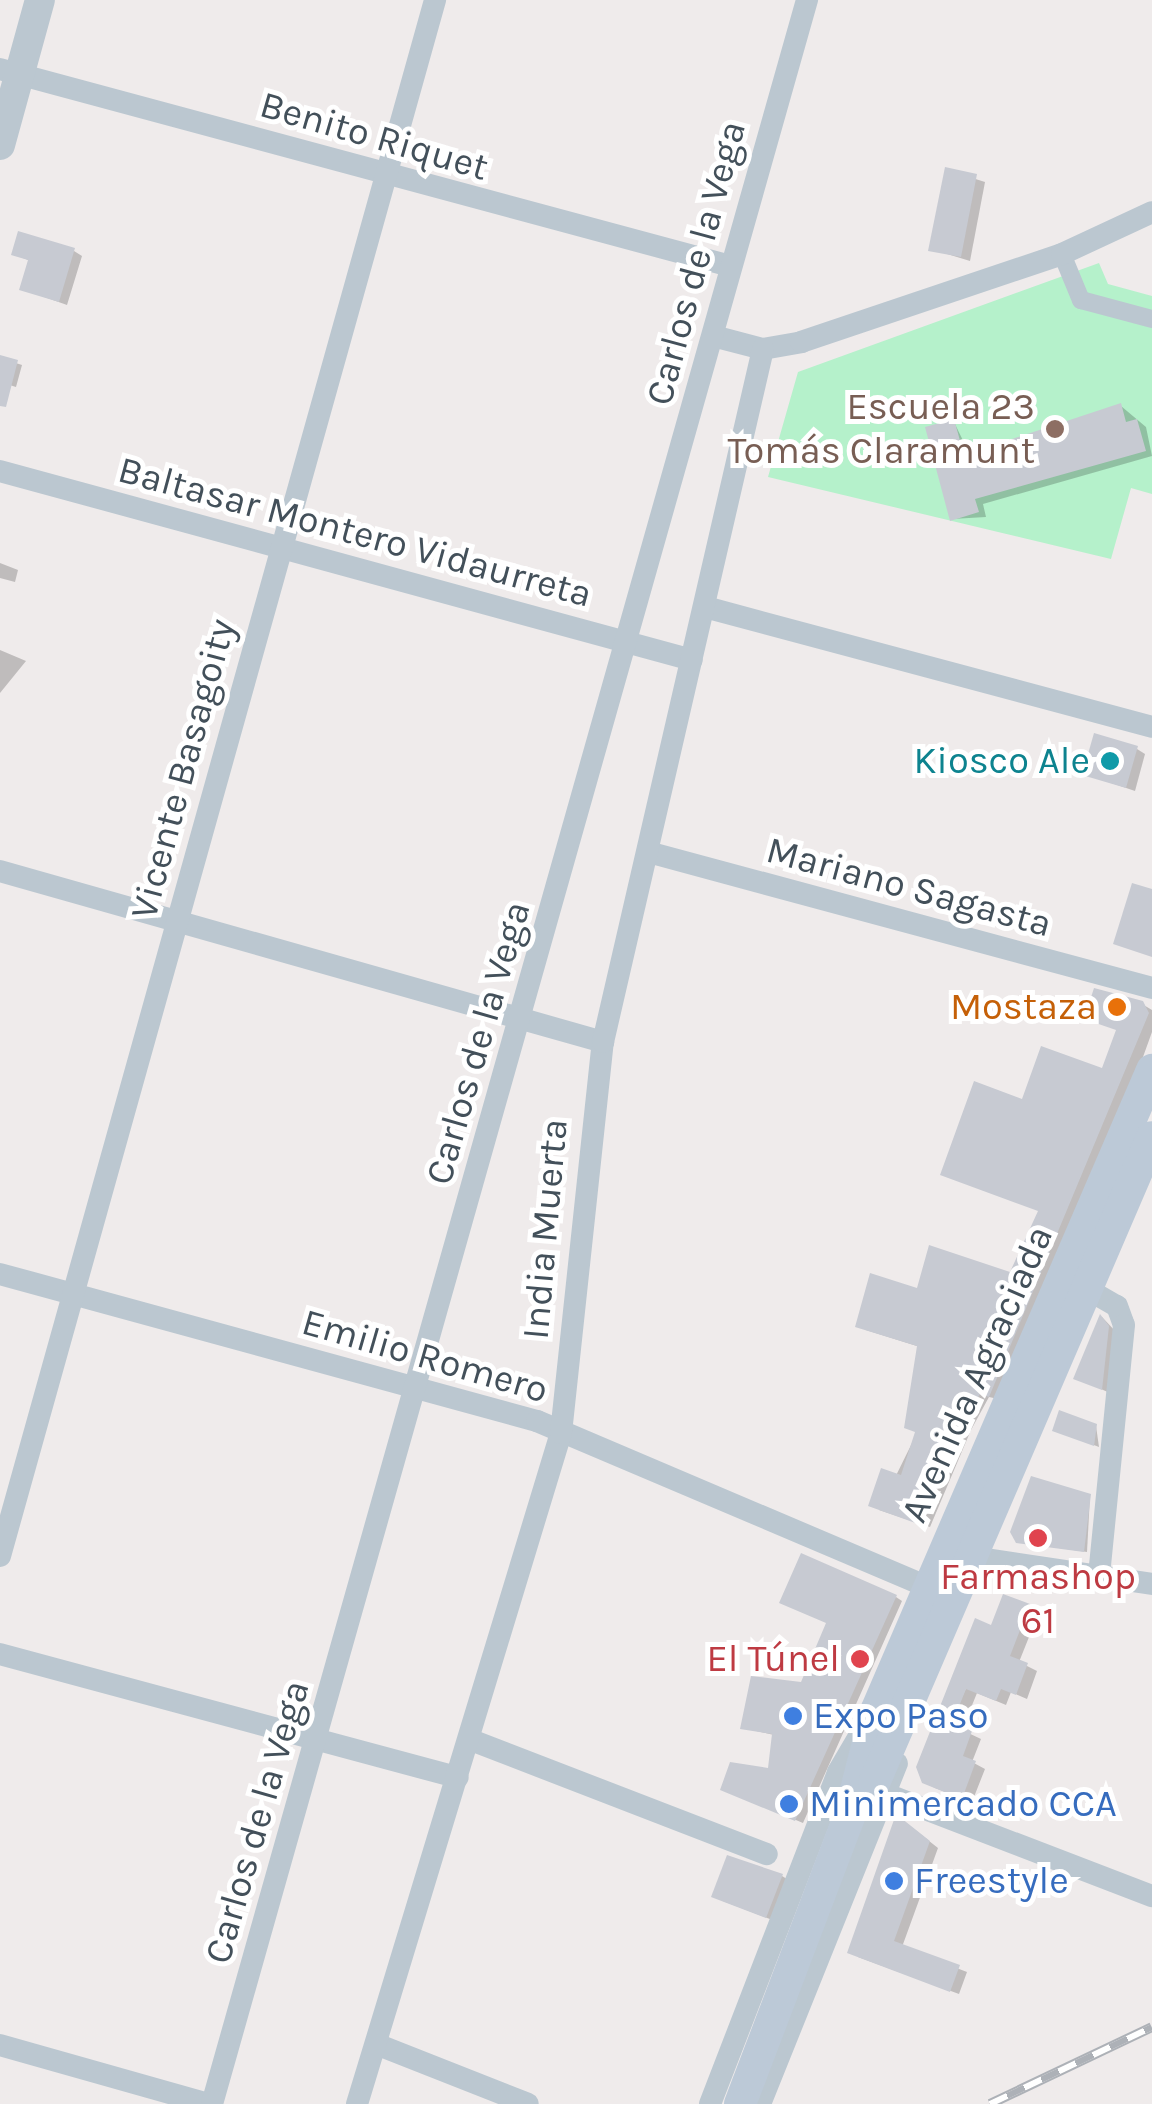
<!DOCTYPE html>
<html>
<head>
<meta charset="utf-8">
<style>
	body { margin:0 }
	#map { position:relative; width:1152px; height:2104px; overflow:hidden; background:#efebeb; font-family:Karla,sans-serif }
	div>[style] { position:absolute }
	.green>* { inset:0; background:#b5f1cb }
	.shadow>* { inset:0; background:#0003 }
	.building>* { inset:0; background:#c7cad2 }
	.pedestrian>* { height:18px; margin:-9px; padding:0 9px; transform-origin:9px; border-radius:9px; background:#bbc7d0 }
	.minor>* { height:22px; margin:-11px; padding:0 11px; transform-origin:11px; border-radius:11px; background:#bbc7d0 }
	.tertiary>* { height:30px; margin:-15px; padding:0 15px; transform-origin:15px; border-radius:15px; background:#bbc7d0 }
	.secondary>* { height:32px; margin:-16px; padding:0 16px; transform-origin:16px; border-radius:16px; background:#bcc9d7 }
	.rail>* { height:10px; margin-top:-5px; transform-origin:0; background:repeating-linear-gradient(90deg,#fff 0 19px,#adb1b7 0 38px); box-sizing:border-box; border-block:2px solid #adb1b7 }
	.dots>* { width:28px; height:28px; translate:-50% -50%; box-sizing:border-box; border:5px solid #fff; border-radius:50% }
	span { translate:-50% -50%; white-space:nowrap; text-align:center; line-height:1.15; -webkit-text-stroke:10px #fff; paint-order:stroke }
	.street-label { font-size:38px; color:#43505a }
	.education-label { font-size:38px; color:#785e54 }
	.right { translate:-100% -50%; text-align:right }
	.culture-label { font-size:38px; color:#0d838f }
	.food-label { font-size:38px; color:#c56008 }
	.health-label { font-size:38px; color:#be3a42 }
	.shop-label { font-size:38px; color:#366cbe }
	.left { translate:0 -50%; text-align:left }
</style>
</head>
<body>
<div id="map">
	<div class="green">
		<div style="clip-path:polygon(1099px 263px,1108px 284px,1152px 296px,1152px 494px,1131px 488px,1111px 559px,768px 477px,798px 372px)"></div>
	</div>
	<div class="shadow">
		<div style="clip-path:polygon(947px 170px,985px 182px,970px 261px,931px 249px)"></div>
		<div style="clip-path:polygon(74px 251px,82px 256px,67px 305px,22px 289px,31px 261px,23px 258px)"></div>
		<div style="clip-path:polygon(0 358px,22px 365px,16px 387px,0 382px)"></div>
		<div style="clip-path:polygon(1121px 406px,1146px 427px,1152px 456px,983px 504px,986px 517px,952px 519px,954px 422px,970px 455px)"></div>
		<div style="clip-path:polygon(0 563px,18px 570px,15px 582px,0 578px)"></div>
		<div style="clip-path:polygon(0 650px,26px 661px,0 693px)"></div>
		<div style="clip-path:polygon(1137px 749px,1145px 754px,1135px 791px,1085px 774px)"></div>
		<div style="clip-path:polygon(1142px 1004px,1152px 1010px,1152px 1032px,1130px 1093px,998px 1399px,989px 1397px,971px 1430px,930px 1527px,879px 1510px,917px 1433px,920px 1347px,866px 1330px,919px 1291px,1012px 1275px,1041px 1211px,1024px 1103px,1104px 1071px)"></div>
		<div style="clip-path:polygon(1102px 1317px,1117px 1333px,1110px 1393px,1085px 1382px)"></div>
		<div style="clip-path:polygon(1096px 1426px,1099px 1447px,1060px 1432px)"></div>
		<div style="clip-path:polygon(1090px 1496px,1087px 1552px,1018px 1542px)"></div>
		<div style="clip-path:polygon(896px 1597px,902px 1601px,803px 1823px,729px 1792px,770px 1771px,774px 1735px,743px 1728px,803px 1684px,829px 1623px)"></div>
		<div style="clip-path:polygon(1029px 1606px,1039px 1612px,1019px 1662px,1037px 1671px,1027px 1699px,1011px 1692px,1006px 1705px,977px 1693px,962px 1730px,981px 1739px,972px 1762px,985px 1769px,972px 1802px,935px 1788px,924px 1782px,993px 1628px)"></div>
		<div style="clip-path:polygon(905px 1822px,938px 1848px,902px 1947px,967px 1972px,959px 1994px,858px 1957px)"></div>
		<div style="clip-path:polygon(782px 1876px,790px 1881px,775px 1921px,723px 1901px)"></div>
	</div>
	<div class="building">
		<div style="clip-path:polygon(945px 167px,977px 174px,961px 257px,928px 251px)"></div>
		<div style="clip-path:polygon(18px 231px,75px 248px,59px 302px,19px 290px,28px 260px,11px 255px)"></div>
		<div style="clip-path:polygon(0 355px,18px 360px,6px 407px,0 406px)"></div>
		<div style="clip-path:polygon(1121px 403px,1126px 422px,1137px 419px,1146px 451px,975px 499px,979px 512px,950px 521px,925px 427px,954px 419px,964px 455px)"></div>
		<div style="clip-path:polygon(1094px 733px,1138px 746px,1126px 788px,1082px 775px)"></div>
		<div style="clip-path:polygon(1132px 883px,1152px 889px,1152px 957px,1113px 944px)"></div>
		<div style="clip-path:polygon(1094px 988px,1143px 1001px,1149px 1013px,989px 1397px,980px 1394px,963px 1426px,921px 1525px,868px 1506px,881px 1468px,901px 1475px,915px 1432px,904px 1428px,917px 1346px,855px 1327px,870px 1273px,917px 1288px,929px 1245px,1010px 1272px,1038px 1211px,940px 1175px,974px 1081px,1022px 1099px,1041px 1046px,1102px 1068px,1116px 1030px,1084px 1019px)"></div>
		<div style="clip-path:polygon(1100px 1314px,1109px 1326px,1102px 1390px,1073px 1379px)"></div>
		<div style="clip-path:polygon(1059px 1410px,1097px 1424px,1094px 1446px,1052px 1431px)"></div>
		<div style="clip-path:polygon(1031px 1476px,1091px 1494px,1084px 1552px,1016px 1543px,1010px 1532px)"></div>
		<div style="clip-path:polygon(801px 1553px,897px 1595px,795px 1821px,720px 1790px,730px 1762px,768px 1768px,772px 1734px,740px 1729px,751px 1676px,801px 1682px,826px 1623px,779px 1603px)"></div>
		<div style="clip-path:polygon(1003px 1594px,1030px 1604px,1010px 1656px,1028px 1663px,1016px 1695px,1001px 1689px,996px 1701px,966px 1689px,952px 1724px,972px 1731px,963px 1756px,976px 1761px,962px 1799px,922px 1783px,916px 1767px,975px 1618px,991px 1625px)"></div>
		<div style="clip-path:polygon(896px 1814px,930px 1841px,894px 1941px,960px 1965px,950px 1992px,847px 1953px)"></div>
		<div style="clip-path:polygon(727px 1855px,783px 1874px,766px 1918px,711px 1897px)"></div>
	</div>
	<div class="pedestrian">
		<div style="left:1062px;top:254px;width:50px;rotate:67.6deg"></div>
		<div style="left:1081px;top:300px;width:73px;rotate:15deg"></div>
	</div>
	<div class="minor">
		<div style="left:0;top:69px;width:756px;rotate:15.1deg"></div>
		<div style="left:713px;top:336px;width:52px;rotate:14.6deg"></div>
		<div style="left:763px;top:349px;width:39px;rotate:-10deg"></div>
		<div style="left:801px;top:342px;width:275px;rotate:-18.6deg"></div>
		<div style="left:1062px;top:254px;width:99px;rotate:-25deg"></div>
		<div style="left:0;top:471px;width:717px;rotate:15.28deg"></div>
		<div style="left:705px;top:607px;width:463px;rotate:15deg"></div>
		<div style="left:648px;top:852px;width:522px;rotate:15.1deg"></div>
		<div style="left:0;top:871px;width:627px;rotate:15.83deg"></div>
		<div style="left:0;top:1274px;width:557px;rotate:15.31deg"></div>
		<div style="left:537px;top:1421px;width:425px;rotate:23deg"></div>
		<div style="left:1087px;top:1289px;width:34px;rotate:30deg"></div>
		<div style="left:1117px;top:1306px;width:20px;rotate:70deg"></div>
		<div style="left:1124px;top:1325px;width:252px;rotate:95.7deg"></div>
		<div style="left:958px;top:1555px;width:196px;rotate:8.5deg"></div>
		<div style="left:0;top:1556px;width:1616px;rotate:-74.38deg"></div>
		<div style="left:0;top:1654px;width:474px;rotate:15.1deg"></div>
		<div style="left:471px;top:1740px;width:317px;rotate:21.1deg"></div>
		<div style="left:886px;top:1794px;width:285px;rotate:21deg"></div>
		<div style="left:376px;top:2044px;width:163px;rotate:21.5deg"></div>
		<div style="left:0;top:2045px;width:216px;rotate:15.8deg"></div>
		<div style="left:212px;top:2104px;width:2187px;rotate:-74.21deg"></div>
		<div style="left:357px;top:2104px;width:701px;rotate:-73.09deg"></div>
		<div style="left:561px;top:1433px;width:393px;rotate:-83.9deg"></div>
		<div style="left:603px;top:1042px;width:711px;rotate:-77deg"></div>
		<div style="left:710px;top:2104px;width:356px;rotate:-68.9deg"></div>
		<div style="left:838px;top:1772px;width:59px;rotate:-59.5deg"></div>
		<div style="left:760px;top:2104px;width:367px;rotate:-68.1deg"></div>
	</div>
	<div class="tertiary">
		<div style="left:0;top:145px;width:150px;rotate:-74.6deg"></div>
	</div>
	<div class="secondary">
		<div style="left:856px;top:1790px;width:81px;rotate:-75.8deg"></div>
		<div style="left:876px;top:1711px;width:698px;rotate:-66.7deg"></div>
		<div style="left:740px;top:2104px;width:326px;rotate:-69.2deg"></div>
		<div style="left:856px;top:1799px;width:24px;rotate:-42deg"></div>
		<div style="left:874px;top:1783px;width:703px;rotate:-66.72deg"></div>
	</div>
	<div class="rail">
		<div style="left:990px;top:2104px;width:179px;rotate:-25.4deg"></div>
	</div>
	<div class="dots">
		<div style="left:1055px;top:429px;background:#8d6e63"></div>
		<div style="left:1110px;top:761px;background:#0f9aa8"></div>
		<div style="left:1117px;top:1007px;background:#e8710a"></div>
		<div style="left:1038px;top:1538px;background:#e0444e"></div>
		<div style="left:860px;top:1659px;background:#e0444e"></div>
		<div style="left:793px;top:1716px;background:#3f7fe0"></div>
		<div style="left:789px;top:1804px;background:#3f7fe0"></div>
		<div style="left:894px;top:1881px;background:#3f7fe0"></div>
	</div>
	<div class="street-label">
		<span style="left:374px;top:136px;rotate:16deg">Benito Riquet</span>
		<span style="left:696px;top:263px;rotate:-75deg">Carlos de la Vega</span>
		<span style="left:355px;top:532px;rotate:15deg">Baltasar Montero Vidaurreta</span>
		<span style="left:183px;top:769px;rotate:-75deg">Vicente Basagoity</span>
		<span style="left:909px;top:887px;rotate:15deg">Mariano Sagasta</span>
		<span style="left:478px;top:1043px;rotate:-74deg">Carlos de la Vega</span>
		<span style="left:545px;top:1229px;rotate:-85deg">India Muerta</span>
		<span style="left:425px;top:1356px;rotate:16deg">Emilio Romero</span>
		<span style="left:977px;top:1374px;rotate:-66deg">Avenida Agraciada</span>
		<span style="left:257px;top:1822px;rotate:-74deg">Carlos de la Vega</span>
	</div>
	<div class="education-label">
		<span class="right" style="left:1035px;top:429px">Escuela 23<br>Tomás Claramunt</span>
	</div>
	<div class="culture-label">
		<span class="right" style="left:1090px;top:761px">Kiosco Ale</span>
	</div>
	<div class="food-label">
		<span class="right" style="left:1097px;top:1007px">Mostaza</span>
	</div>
	<div class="health-label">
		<span style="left:1038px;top:1599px">Farmashop<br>61</span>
		<span class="right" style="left:840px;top:1659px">El Túnel</span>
	</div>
	<div class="shop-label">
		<span class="left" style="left:813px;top:1716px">Expo Paso</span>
		<span class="left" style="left:809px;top:1804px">Minimercado CCA</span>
		<span class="left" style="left:914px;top:1881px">Freestyle</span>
	</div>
</div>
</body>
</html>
